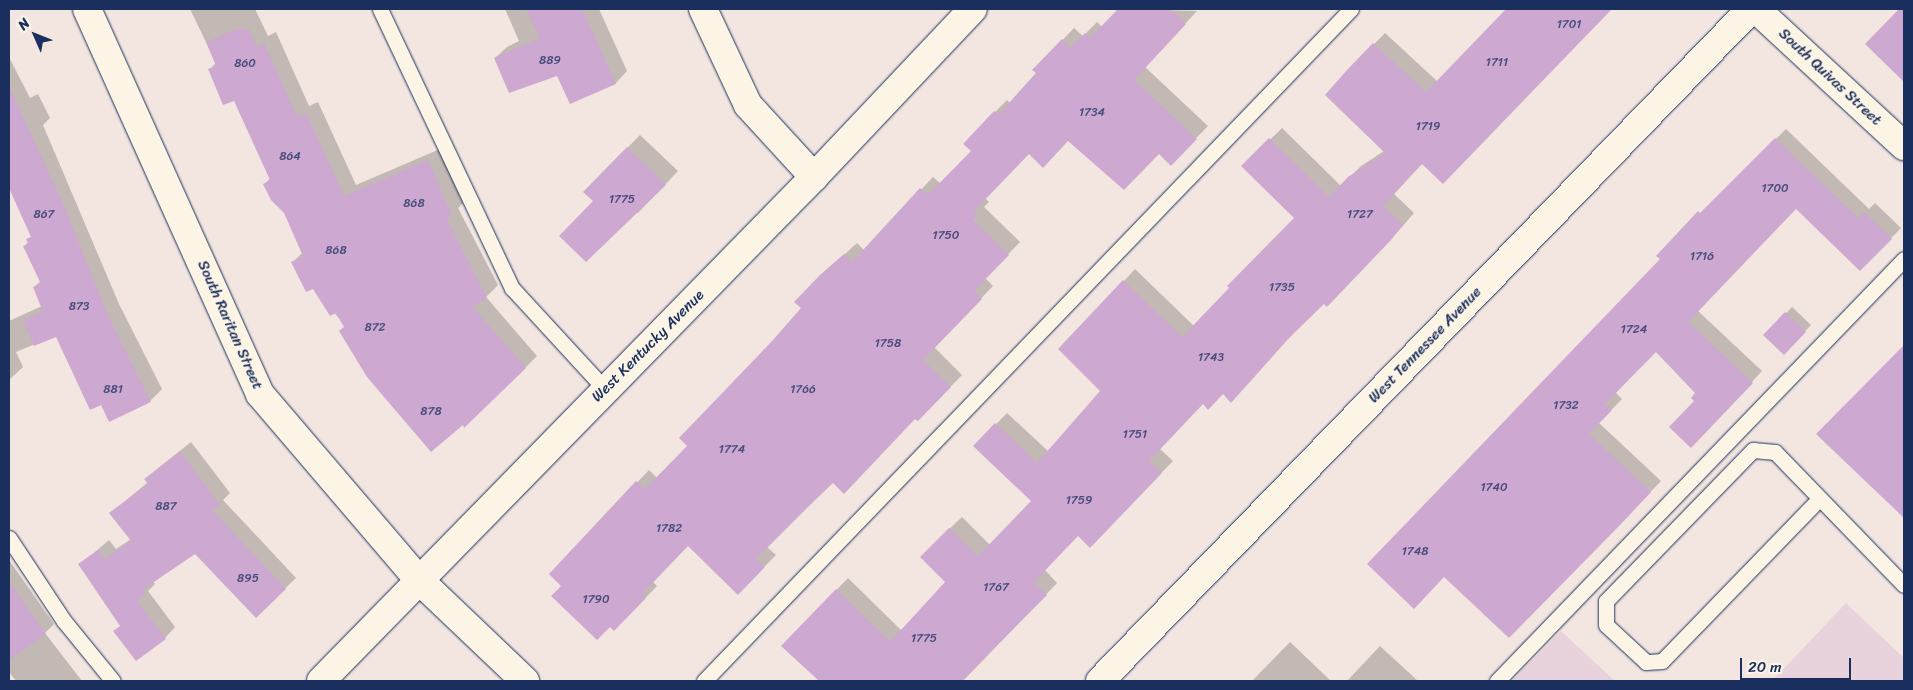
<!DOCTYPE html>
<html>
<head>
<meta charset="utf-8">
<style>
	body { margin:0 }
	#map { position:relative; width:1913px; height:690px; overflow:hidden; background:#f3e6e1; font-family:Sriracha,sans-serif }
	div>[style] { position:absolute }
	.built>* { inset:0; background:#e8d3dc }
	.shadow>* { inset:0; background:#0003 }
	.building>* { inset:0; background:#cda8d1 }
	.roads { filter:drop-shadow(0 0 1px #1b2f5e) drop-shadow(0 0 1px #1b2f5e) }
	.lane>* { height:15px; margin:-7.5px; padding:0 7.5px; transform-origin:7.5px; border-radius:7.5px; background:#fcf5e5 }
	.street>* { height:28px; margin:-14px; padding:0 14px; transform-origin:14px; border-radius:14px; background:#fcf5e5 }
	span { translate:-50% -50%; white-space:nowrap; text-align:center; line-height:1.15; -webkit-text-stroke:4px #fcf5e5; paint-order:stroke }
	.number-label { font-size:12px; color:#484d7b }
	.number-label span { -webkit-text-stroke-width:0 }
	.street-label { font-size:15px; color:#1b2f5e }
	.frame { position:absolute; inset:0; border:10px solid #1b2f5e; pointer-events:none }
	.north { position:absolute; left:10px; top:10px; width:50px; height:50px; -webkit-text-stroke:4px #fcf5e5; paint-order:stroke; rotate:314deg; font-size:14px; font-weight:700; line-height:20px; text-align:center; color:#1b2f5e }
	.north::after { content:''; display:block; margin:auto; width:18px; height:22px; background:#1b2f5e; clip-path:polygon(50% 0,100% 100%,50% 72%,0 100%) }
	.scale { position:absolute; left:1740px; top:658px; width:111px; height:22px; box-sizing:border-box; border:2px solid #1b2f5e; border-top:0; padding-left:6px; font-size:15px; line-height:18px; white-space:nowrap; color:#1b2f5e; -webkit-text-stroke:4px #fcf5e5; paint-order:stroke }
</style>
</head>
<body>
<div id="map">
	<div class="built">
		<div style="clip-path:polygon(1846px 603px,1904px 658px,1904px 681px,1772px 681px)"></div>
		<div style="clip-path:polygon(1561px 631px,1615px 681px,1512px 681px)"></div>
	</div>
	<div class="shadow">
		<div style="clip-path:polygon(190px 9px,255px 9px,268px 36px,276px 32px,309px 106px,318px 102px,356px 185px,440px 149px,463px 203px,458px 208px,498px 285px,486px 297px,537px 356px,525px 368px,346px 327px,293px 262px,303px 252px,285px 212px,265px 184px,270px 178px,235px 99px,209px 70px,216px 63px)"></div>
		<div style="clip-path:polygon(505px 9px,599px 9px,627px 71px,616px 83px,571px 103px,558px 75px,495px 58px,507px 47px,519px 41px)"></div>
		<div style="clip-path:polygon(1120px 9px,1197px 11px,1145px 67px,1208px 126px,1171px 164px,1159px 152px,1068px 140px,1029px 152px,985px 198px,989px 202px,984px 207px,1020px 242px,985px 278px,993px 286px,934px 347px,962px 375px,918px 420px,916px 417px,833px 481px,767px 547px,776px 555px,738px 593px,688px 545px,653px 582px,657px 586px,626px 618px,563px 586px,550px 574px,649px 470px,657px 478px,688px 446px,802px 308px,834px 264px,857px 243px,864px 250px,933px 177px,941px 184px,973px 151px,995px 112px,1007px 100px,1010px 103px,1037px 73px,1034px 70px,1074px 28px,1083px 36px,1097px 22px,1102px 27px)"></div>
		<div style="clip-path:polygon(1508px 9px,1610px 9px,1454px 171px,1422px 162px,1394px 194px,1414px 213px,1402px 227px,1327px 305px,1324px 302px,1298px 328px,1243px 389px,1223px 393px,1203px 403px,1160px 449px,1173px 461px,1090px 546px,1078px 535px,1045px 570px,1057px 583px,963px 681px,820px 681px,783px 646px,848px 578px,902px 631px,947px 582px,945px 533px,962px 517px,990px 545px,1033px 501px,975px 446px,1007px 413px,1049px 452px,1101px 391px,1060px 349px,1124px 281px,1135px 269px,1194px 326px,1296px 218px,1243px 166px,1282px 128px,1341px 186px,1361px 166px,1384px 151px,1348px 71px,1385px 33px,1438px 82px)"></div>
		<div style="clip-path:polygon(1901px 9px,1904px 9px,1904px 80px,1867px 44px)"></div>
		<div style="clip-path:polygon(9px 57px,30px 98px,38px 94px,50px 118px,43px 125px,119px 304px,162px 389px,150px 401px,101px 403px,57px 335px,16px 352px,23px 367px,9px 380px,9px 321px,42px 306px,34px 287px,41px 281px,25px 246px,32px 235px,9px 185px)"></div>
		<div style="clip-path:polygon(1786px 129px,1869px 209px,1875px 203px,1901px 228px,1860px 270px,1796px 208px,1698px 311px,1762px 371px,1702px 436px,1697px 393px,1656px 351px,1615px 392px,1622px 399px,1599px 423px,1661px 481px,1580px 565px,1445px 575px,1661px 259px,1657px 256px)"></div>
		<div style="clip-path:polygon(640px 135px,678px 171px,638px 213px,595px 201px,585px 191px)"></div>
		<div style="clip-path:polygon(1792px 307px,1811px 325px,1784px 353px,1765px 335px)"></div>
		<div style="clip-path:polygon(1904px 347px,1904px 516px,1818px 434px)"></div>
		<div style="clip-path:polygon(191px 442px,230px 493px,223px 500px,296px 578px,256px 616px,195px 552px,153px 581px,155px 584px,148px 591px,175px 627px,165px 638px,121px 625px,80px 565px,109px 540px,116px 549px,131px 539px,111px 513px,148px 482px,146px 479px,157px 469px)"></div>
		<div style="clip-path:polygon(9px 560px,54px 624px,45px 633px,82px 681px,16px 681px,9px 672px)"></div>
		<div style="clip-path:polygon(1290px 642px,1331px 681px,1252px 681px)"></div>
		<div style="clip-path:polygon(1380px 646px,1418px 681px,1347px 681px)"></div>
	</div>
	<div class="building">
		<div style="clip-path:polygon(526px 9px,582px 9px,616px 84px,570px 104px,557px 76px,509px 93px,494px 58px,540px 38px)"></div>
		<div style="clip-path:polygon(1118px 9px,1170px 9px,1186px 24px,1134px 80px,1197px 139px,1171px 166px,1159px 154px,1124px 190px,1068px 141px,1043px 168px,1029px 154px,974px 211px,978px 215px,973px 220px,1009px 255px,974px 291px,982px 299px,923px 360px,951px 387px,918px 421px,915px 419px,844px 494px,833px 483px,810px 505px,756px 559px,765px 567px,738px 595px,688px 546px,642px 594px,646px 598px,614px 631px,610px 627px,597px 640px,551px 596px,561px 586px,549px 574px,636px 481px,645px 489px,687px 446px,679px 438px,773px 340px,801px 308px,794px 302px,820px 275px,844px 254px,852px 262px,920px 188px,928px 195px,971px 151px,963px 144px,994px 111px,998px 115px,1036px 73px,1032px 70px,1062px 39px,1070px 48px,1085px 33px,1090px 38px)"></div>
		<div style="clip-path:polygon(1506px 9px,1612px 9px,1443px 184px,1422px 164px,1383px 206px,1403px 225px,1391px 240px,1327px 307px,1324px 304px,1288px 339px,1231px 403px,1223px 394px,1208px 410px,1203px 404px,1149px 461px,1162px 473px,1090px 548px,1078px 536px,1034px 582px,1047px 595px,962px 681px,819px 681px,781px 646px,836px 589px,890px 642px,945px 582px,920px 557px,949px 528px,978px 556px,1031px 501px,973px 446px,995px 423px,1037px 463px,1100px 391px,1058px 349px,1123px 280px,1182px 337px,1229px 288px,1227px 286px,1294px 218px,1241px 166px,1269px 138px,1329px 197px,1348px 177px,1385px 153px,1325px 95px,1347px 70px,1373px 43px,1426px 92px)"></div>
		<div style="clip-path:polygon(1899px 9px,1904px 9px,1904px 82px,1865px 44px)"></div>
		<div style="clip-path:polygon(237px 29px,249px 29px,257px 47px,264px 43px,297px 117px,306px 113px,344px 196px,428px 160px,452px 216px,446px 218px,487px 298px,472px 306px,526px 368px,464px 428px,463px 425px,431px 452px,367px 377px,339px 331px,344px 327px,336px 313px,330px 316px,313px 289px,306px 292px,291px 262px,303px 256px,284px 213px,271px 200px,263px 184px,270px 180px,234px 101px,223px 105px,208px 69px,216px 66px,206px 42px)"></div>
		<div style="clip-path:polygon(9px 86px,64px 206px,108px 316px,151px 402px,109px 422px,101px 405px,90px 410px,56px 337px,34px 346px,23px 320px,43px 312px,33px 287px,41px 284px,23px 246px,29px 244px,26px 239px,31px 237px,9px 188px)"></div>
		<div style="clip-path:polygon(1775px 138px,1858px 218px,1864px 212px,1892px 239px,1860px 271px,1796px 209px,1688px 322px,1753px 383px,1691px 448px,1669px 427px,1694px 401px,1691px 398px,1695px 393px,1656px 352px,1605px 404px,1612px 410px,1589px 434px,1651px 492px,1621px 524px,1509px 638px,1444px 577px,1414px 609px,1367px 564px,1660px 259px,1656px 256px,1698px 211px,1700px 213px)"></div>
		<div style="clip-path:polygon(627px 147px,666px 185px,586px 262px,559px 236px,593px 201px,583px 192px)"></div>
		<div style="clip-path:polygon(1785px 312px,1806px 332px,1784px 355px,1763px 335px)"></div>
		<div style="clip-path:polygon(1904px 345px,1904px 518px,1816px 434px)"></div>
		<div style="clip-path:polygon(180px 452px,220px 505px,212px 510px,286px 589px,256px 618px,195px 554px,142px 590px,145px 595px,137px 601px,166px 639px,136px 661px,113px 631px,120px 626px,78px 564px,98px 550px,105px 559px,131px 541px,109px 513px,148px 484px,144px 479px)"></div>
		<div style="clip-path:polygon(9px 582px,46px 634px,9px 660px)"></div>
	</div>
	<div class="roads">
		<div class="lane">
			<div style="left:380px;top:9px;width:309px;rotate:64.7deg"></div>
			<div style="left:512px;top:288px;width:137px;rotate:47.4deg"></div>
			<div style="left:1818px;top:500px;width:224px;rotate:134.1deg"></div>
			<div style="left:1662px;top:661px;width:16px;rotate:176deg"></div>
			<div style="left:1646px;top:662px;width:54px;rotate:-137.2deg"></div>
			<div style="left:1606px;top:625px;width:24px;rotate:-90deg"></div>
			<div style="left:1606px;top:601px;width:211px;rotate:-45.8deg"></div>
			<div style="left:1753px;top:450px;width:22px;rotate:5deg"></div>
			<div style="left:1775px;top:452px;width:185px;rotate:45.9deg"></div>
			<div style="left:9px;top:538px;width:100px;rotate:56.5deg"></div>
			<div style="left:64px;top:621px;width:77px;rotate:50.8deg"></div>
			<div style="left:704px;top:681px;width:933px;rotate:-46.09deg"></div>
			<div style="left:1497px;top:681px;width:586px;rotate:-46.04deg"></div>
		</div>
		<div class="street">
			<div style="left:87px;top:9px;width:422px;rotate:65.8deg"></div>
			<div style="left:260px;top:394px;width:243px;rotate:49.5deg"></div>
			<div style="left:418px;top:579px;width:148px;rotate:43.6deg"></div>
			<div style="left:703px;top:9px;width:106px;rotate:64.9deg"></div>
			<div style="left:748px;top:105px;width:98px;rotate:47.5deg"></div>
			<div style="left:1756px;top:9px;width:202px;rotate:42.8deg"></div>
			<div style="left:321px;top:681px;width:705px;rotate:-45.63deg"></div>
			<div style="left:814px;top:177px;width:231px;rotate:-46.6deg"></div>
			<div style="left:1100px;top:681px;width:936px;rotate:-45.91deg"></div>
		</div>
	</div>
	<div class="number-label">
		<span style="left:1569px;top:25px">1701</span>
		<span style="left:550px;top:61px">889</span>
		<span style="left:1497px;top:63px">1711</span>
		<span style="left:245px;top:64px">860</span>
		<span style="left:1092px;top:113px">1734</span>
		<span style="left:1428px;top:127px">1719</span>
		<span style="left:290px;top:157px">864</span>
		<span style="left:1775px;top:189px">1700</span>
		<span style="left:622px;top:200px">1775</span>
		<span style="left:414px;top:204px">868</span>
		<span style="left:44px;top:215px">867</span>
		<span style="left:1360px;top:215px">1727</span>
		<span style="left:946px;top:236px">1750</span>
		<span style="left:336px;top:251px">868</span>
		<span style="left:1702px;top:257px">1716</span>
		<span style="left:1282px;top:288px">1735</span>
		<span style="left:79px;top:307px">873</span>
		<span style="left:375px;top:328px">872</span>
		<span style="left:1634px;top:330px">1724</span>
		<span style="left:888px;top:344px">1758</span>
		<span style="left:1211px;top:358px">1743</span>
		<span style="left:113px;top:390px">881</span>
		<span style="left:803px;top:390px">1766</span>
		<span style="left:1566px;top:406px">1732</span>
		<span style="left:431px;top:412px">878</span>
		<span style="left:1135px;top:435px">1751</span>
		<span style="left:732px;top:450px">1774</span>
		<span style="left:1494px;top:488px">1740</span>
		<span style="left:1079px;top:501px">1759</span>
		<span style="left:166px;top:507px">887</span>
		<span style="left:669px;top:529px">1782</span>
		<span style="left:1415px;top:552px">1748</span>
		<span style="left:248px;top:579px">895</span>
		<span style="left:996px;top:588px">1767</span>
		<span style="left:596px;top:600px">1790</span>
		<span style="left:924px;top:639px">1775</span>
	</div>
	<div class="street-label">
		<span style="left:1830px;top:77px;rotate:43deg">South Quivas Street</span>
		<span style="left:230px;top:325px;rotate:66deg">South Raritan Street</span>
		<span style="left:1425px;top:345px;rotate:-46deg">West Tennessee Avenue</span>
		<span style="left:648px;top:346px;rotate:-45deg">West Kentucky Avenue</span>
	</div>
	<div class="frame"></div>
	<div class="north">N</div>
	<div class="scale">20 m</div>
</div>
</body>
</html>
